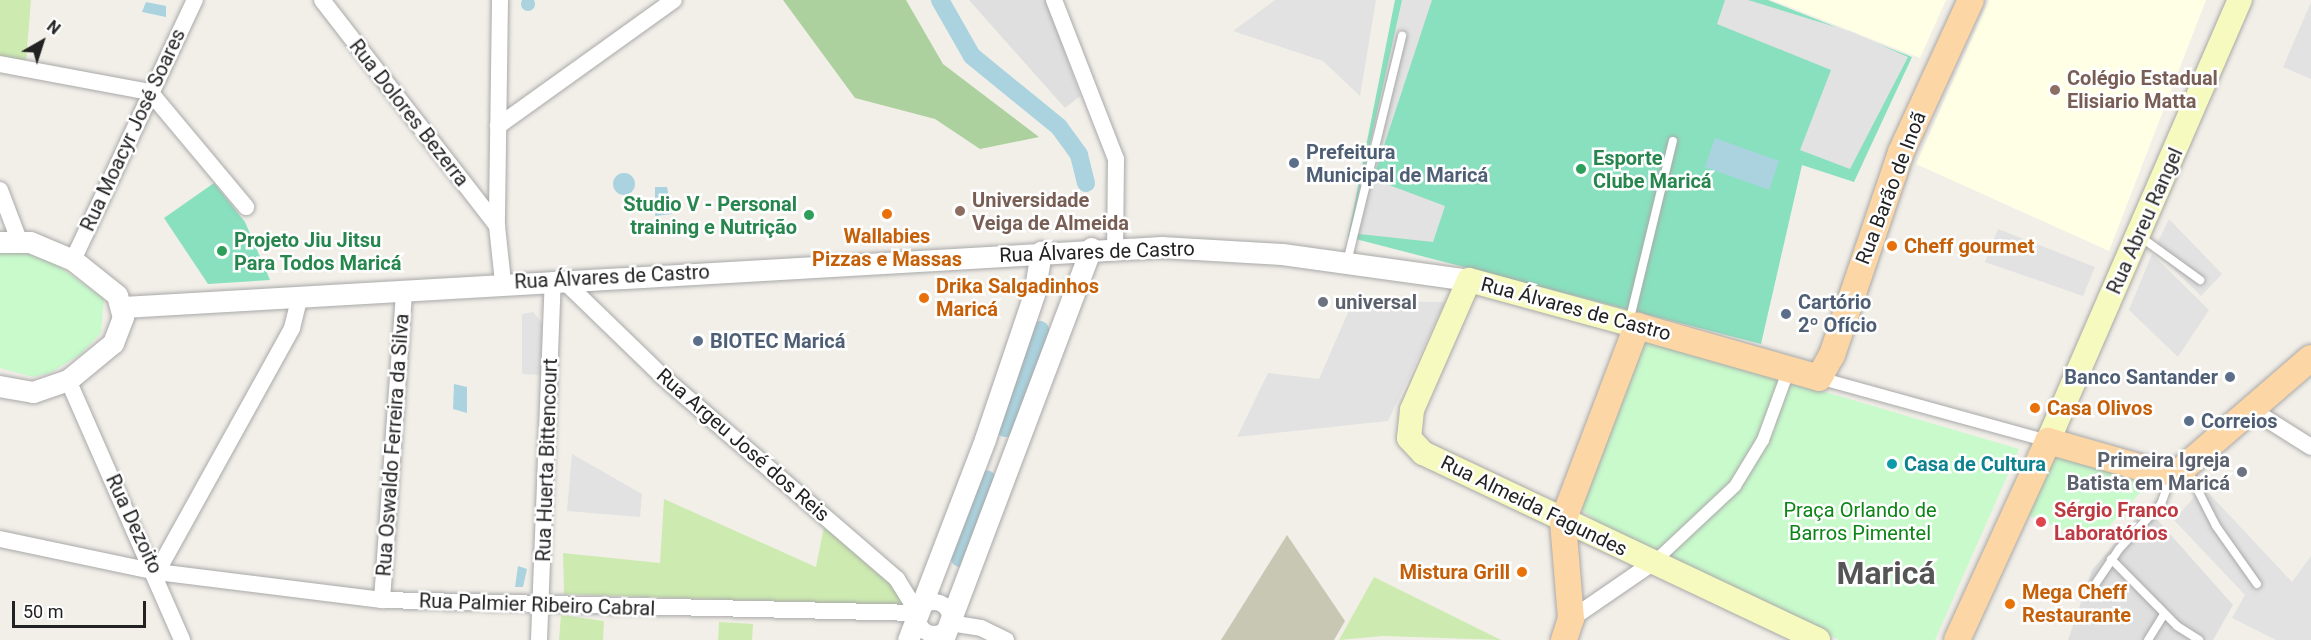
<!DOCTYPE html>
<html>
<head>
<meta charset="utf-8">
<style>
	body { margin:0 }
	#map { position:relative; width:2311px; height:640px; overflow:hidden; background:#f2efe9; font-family:Roboto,sans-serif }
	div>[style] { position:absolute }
	.residential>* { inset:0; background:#e0dfdf }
	.education>* { inset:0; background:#ffffe5 }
	.construction>* { inset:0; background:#c7c7b4 }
	.grass>* { inset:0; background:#cdebb0 }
	.forest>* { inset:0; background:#add19e }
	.park>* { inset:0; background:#c8facc }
	.pitch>* { inset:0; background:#88e0be }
	.parking>* { inset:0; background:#e2e2e2 }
	.water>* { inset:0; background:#aad3df }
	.round { border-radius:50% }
	.canal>* { height:18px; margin:-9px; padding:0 9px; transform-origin:9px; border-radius:9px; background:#aad3df }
	.roads { filter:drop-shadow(0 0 2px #a9a9a9) drop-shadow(0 0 2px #a9a9a9) }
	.service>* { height:8px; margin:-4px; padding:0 4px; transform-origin:4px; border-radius:4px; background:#fff }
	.pedestrian>* { height:12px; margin:-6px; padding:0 6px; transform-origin:6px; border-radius:6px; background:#fff }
	.minor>* { height:16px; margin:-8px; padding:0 8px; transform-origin:8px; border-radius:8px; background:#fff }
	.minor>.ring { margin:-8px; padding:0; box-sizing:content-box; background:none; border:16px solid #fff; border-radius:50% }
	.tertiary>* { height:21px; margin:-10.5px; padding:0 10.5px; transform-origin:10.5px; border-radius:10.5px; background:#fff }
	.secondary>* { height:24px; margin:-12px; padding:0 12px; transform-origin:12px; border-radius:12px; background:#f7fabf }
	.primary>* { height:26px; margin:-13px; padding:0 13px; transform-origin:13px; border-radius:13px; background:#fcd6a4 }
	.dots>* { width:16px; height:16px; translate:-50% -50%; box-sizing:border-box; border:3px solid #fff; border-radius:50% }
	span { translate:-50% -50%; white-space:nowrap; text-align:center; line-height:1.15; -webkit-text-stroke:5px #fff; paint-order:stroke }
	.education-label { font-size:20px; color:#785e54; font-weight:700 }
	.left { translate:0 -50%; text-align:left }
	.street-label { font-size:20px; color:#222 }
	.service-label { font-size:20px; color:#4e5e75; font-weight:700 }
	.right { translate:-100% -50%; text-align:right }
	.leisure-label { font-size:20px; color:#27864d; font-weight:700 }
	.food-label { font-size:20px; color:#c56008; font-weight:700 }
	.worship-label { font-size:20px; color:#5b616d; font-weight:700 }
	.culture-label { font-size:20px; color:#0d838f; font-weight:700 }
	.health-label { font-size:20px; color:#be3a42; font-weight:700 }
	.park-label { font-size:20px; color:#0c8416 }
	.town-label { font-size:32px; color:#555; font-weight:700 }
	.north { position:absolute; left:12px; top:12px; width:60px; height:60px; -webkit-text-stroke:4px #fff; paint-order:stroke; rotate:39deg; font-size:16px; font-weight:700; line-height:24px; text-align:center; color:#222 }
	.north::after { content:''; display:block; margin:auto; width:21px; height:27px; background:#222; clip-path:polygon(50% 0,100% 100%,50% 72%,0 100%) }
	.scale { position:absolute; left:12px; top:601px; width:134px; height:27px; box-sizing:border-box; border:3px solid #222; border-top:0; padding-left:8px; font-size:18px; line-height:21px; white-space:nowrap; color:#222; -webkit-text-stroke:4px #fff; paint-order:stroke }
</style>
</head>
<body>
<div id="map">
	<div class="residential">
		<div style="clip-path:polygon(969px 0,1047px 0,1080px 96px,1065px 108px)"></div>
		<div style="clip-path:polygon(2146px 507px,2233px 605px,2213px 640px,2068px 640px,2092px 570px)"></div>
	</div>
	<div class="education">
		<div style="clip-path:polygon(1772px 0,1946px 0,1920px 58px)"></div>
		<div style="clip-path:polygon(1989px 0,2206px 0,2109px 251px,1916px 164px)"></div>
	</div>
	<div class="construction">
		<div style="clip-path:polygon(1287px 535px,1345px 621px,1334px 640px,1221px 640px)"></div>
	</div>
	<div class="grass">
		<div style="clip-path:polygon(0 0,31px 0,26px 61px,0 58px)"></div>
		<div style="clip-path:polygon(664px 499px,816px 567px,824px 527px,902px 594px,898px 606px,564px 594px,563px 553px,660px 563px)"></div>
		<div style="clip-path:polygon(1374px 577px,1501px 640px,1383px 636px,1339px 640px)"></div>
		<div style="clip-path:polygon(561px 615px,604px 621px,603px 640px,559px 640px)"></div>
		<div style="clip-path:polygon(719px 622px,753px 624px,752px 640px,718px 640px)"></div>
	</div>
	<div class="forest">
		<div style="clip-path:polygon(783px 0,906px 0,943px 64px,1039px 137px,980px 149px,935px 119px,855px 98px)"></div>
	</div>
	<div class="park">
		<div style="clip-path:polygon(0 251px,21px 251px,56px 264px,104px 299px,101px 333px,81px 354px,50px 373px,33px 377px,0 368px)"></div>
		<div style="clip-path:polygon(1646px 339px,2019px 449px,1935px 640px,1839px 640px,1613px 535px,1579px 507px,1572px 495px)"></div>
		<div style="clip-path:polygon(2051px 447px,2153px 479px,2094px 542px,2022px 513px)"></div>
	</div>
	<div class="pitch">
		<div style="clip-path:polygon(1395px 0,1768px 0,1912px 57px,1854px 182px,1802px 165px,1761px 344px,1348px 237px)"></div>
		<div style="clip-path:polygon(214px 183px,245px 222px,270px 280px,208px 284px,164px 218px)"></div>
	</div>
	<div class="parking">
		<div style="clip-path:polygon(1275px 0,1376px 0,1360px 96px,1323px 61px,1233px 31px)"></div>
		<div style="clip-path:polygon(1402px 0,1432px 0,1373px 179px,1445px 206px,1433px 242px,1350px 233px)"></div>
		<div style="clip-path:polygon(1725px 0,1748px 0,1852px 32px,1908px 57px,1850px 169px,1800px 150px,1831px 70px,1717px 24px)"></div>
		<div style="clip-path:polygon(2311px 2px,2311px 79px,2283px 67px)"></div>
		<div style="clip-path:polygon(2169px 219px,2222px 274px,2201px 296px,2154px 250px)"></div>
		<div style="clip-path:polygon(1998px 229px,2095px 267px,2083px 296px,1985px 262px)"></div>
		<div style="clip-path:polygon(2152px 254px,2209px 310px,2178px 357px,2129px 310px)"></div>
		<div style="clip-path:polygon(1353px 301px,1445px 302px,1388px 421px,1237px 437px,1268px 373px,1319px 379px)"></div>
		<div style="clip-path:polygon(533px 312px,543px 324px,542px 375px,522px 374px,522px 314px)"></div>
		<div style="clip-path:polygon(572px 454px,642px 494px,640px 517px,567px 511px)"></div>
		<div style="clip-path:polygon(2203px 487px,2292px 582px,2311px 556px,2311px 640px,2276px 640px,2232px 618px,2245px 595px,2174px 520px)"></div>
	</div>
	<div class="water">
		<div class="round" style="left:521px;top:-3px;width:14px;height:14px"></div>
		<div style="clip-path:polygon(146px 2px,166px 6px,166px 17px,142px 12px)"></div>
		<div style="clip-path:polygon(1715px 138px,1779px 161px,1769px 190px,1705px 167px)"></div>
		<div class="round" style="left:613px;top:173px;width:22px;height:22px"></div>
		<div style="clip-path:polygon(655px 187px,667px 187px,672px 214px,655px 216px)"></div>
		<div style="clip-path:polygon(454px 384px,467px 387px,467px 413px,453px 409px)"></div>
		<div style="clip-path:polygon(518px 566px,527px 569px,523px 587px,515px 587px)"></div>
	</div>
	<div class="canal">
		<div style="left:940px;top:0;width:64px;rotate:60.3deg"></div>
		<div style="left:972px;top:56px;width:112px;rotate:39.2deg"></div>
		<div style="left:1059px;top:127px;width:34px;rotate:54deg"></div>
		<div style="left:1079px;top:155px;width:29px;rotate:76deg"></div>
		<div style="left:1005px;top:428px;width:104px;rotate:-70.3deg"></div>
		<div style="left:960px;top:558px;width:83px;rotate:-70.9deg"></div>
	</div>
	<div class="roads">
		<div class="service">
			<div style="left:2138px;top:235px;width:77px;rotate:36deg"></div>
			<div style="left:1347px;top:262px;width:233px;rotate:-76.3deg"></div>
			<div style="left:1635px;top:321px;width:8px;rotate:-120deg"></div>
			<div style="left:1631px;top:314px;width:178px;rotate:-76.4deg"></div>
			<div style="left:2187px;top:469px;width:64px;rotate:63deg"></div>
			<div style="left:2216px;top:526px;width:71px;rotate:54.7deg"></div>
			<div style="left:2111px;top:559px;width:94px;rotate:45.4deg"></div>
			<div style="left:2177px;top:626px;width:26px;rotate:32deg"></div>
			<div style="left:2090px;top:592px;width:52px;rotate:-56deg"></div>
			<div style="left:2119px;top:549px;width:62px;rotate:-47deg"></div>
			<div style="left:2161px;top:504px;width:32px;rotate:-70deg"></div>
			<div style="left:2148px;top:640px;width:31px;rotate:-58deg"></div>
		</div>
		<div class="pedestrian">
			<div style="left:1819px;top:378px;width:238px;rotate:15.4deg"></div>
			<div style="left:1654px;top:562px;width:111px;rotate:-43.2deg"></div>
			<div style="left:1735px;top:486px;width:54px;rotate:-58.7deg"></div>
			<div style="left:1763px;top:440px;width:76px;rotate:-69.9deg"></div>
		</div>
		<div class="minor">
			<div style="left:322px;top:0;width:286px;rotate:52.2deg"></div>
			<div style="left:500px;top:0;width:226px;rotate:90.8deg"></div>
			<div style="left:497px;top:226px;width:56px;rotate:83.9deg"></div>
			<div style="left:1054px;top:0;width:171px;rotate:68.7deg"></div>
			<div style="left:1116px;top:159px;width:92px;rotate:90.6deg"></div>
			<div style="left:0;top:64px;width:153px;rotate:10.6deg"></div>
			<div style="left:150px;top:92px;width:150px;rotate:50.1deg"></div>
			<div style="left:498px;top:126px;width:216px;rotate:-35.6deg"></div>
			<div style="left:0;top:190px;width:53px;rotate:69.2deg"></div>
			<div style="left:73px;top:260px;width:287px;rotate:-64.9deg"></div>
			<div style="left:68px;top:380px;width:284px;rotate:66.3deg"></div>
			<div style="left:2254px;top:411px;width:67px;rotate:32.3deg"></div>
			<div style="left:0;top:539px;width:160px;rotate:11.9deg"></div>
			<div style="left:157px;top:572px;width:227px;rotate:7.1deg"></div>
			<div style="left:382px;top:600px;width:536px;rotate:1.39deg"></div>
			<div style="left:918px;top:613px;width:40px;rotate:-122deg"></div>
			<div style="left:897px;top:579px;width:312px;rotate:-139.2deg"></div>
			<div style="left:661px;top:375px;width:136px;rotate:-135.9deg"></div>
			<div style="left:157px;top:572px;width:279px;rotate:-61deg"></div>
			<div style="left:292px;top:328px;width:29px;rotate:-76deg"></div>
			<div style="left:382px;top:600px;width:311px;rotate:-85.9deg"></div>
			<div class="ring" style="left:918px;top:602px;width:16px;height:16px"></div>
			<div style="left:1571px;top:619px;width:101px;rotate:-34.5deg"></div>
			<div style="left:950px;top:623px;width:31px;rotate:9deg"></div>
			<div style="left:981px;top:628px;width:28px;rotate:26deg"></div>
			<div style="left:539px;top:640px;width:360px;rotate:-87.8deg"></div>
		</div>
		<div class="tertiary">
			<div style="left:0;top:242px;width:30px"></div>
			<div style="left:30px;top:242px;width:47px;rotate:22.7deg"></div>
			<div style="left:73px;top:260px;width:56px;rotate:38.5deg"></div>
			<div style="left:117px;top:295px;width:23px;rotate:75deg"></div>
			<div style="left:123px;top:317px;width:28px;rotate:111deg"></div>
			<div style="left:113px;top:343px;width:58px;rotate:140.6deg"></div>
			<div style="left:68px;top:380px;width:37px;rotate:161deg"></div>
			<div style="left:33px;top:392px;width:34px;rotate:-170deg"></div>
			<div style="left:123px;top:307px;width:1040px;rotate:-3.31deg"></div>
			<div style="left:1161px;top:247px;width:121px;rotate:3.3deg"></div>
			<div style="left:1282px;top:254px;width:189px;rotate:7.9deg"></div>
			<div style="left:908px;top:640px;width:215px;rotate:-69deg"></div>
			<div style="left:985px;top:439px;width:153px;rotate:-71.3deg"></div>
			<div style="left:1034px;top:294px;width:43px;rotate:-80.5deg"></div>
			<div style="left:943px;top:640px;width:419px;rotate:-69.3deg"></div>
		</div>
		<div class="secondary">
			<div style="left:1637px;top:326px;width:174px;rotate:-164.7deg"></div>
			<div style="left:1469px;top:280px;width:142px;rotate:113.7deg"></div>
			<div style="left:1412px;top:410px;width:28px;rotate:96deg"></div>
			<div style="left:1409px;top:438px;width:21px;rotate:47deg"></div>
			<div style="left:1423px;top:453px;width:437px;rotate:25.3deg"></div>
			<div style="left:2048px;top:441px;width:481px;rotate:-66.5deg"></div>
		</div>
		<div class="primary">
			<div style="left:1564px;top:640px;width:22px;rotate:-72deg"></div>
			<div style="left:1571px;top:619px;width:98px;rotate:-94.7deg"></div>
			<div style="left:1563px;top:521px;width:209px;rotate:-69.2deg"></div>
			<div style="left:1637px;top:326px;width:189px;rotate:15.9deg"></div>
			<div style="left:1819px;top:378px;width:26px;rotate:-61deg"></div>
			<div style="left:1832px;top:355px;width:214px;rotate:-71.2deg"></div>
			<div style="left:1901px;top:152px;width:167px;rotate:-65.3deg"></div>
			<div style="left:1957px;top:640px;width:219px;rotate:-65.4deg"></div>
			<div style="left:2048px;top:441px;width:113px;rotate:15.9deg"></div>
			<div style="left:2157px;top:472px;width:23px;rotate:-2deg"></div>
			<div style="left:2180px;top:471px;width:173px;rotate:-40.8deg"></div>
		</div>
	</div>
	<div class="dots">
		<div style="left:2055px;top:90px;background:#8d6e63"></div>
		<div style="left:1294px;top:163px;background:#5c6f8a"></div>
		<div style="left:1581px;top:169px;background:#2e9e5b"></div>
		<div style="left:960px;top:211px;background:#8d6e63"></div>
		<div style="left:887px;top:214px;background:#e8710a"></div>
		<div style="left:809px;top:215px;background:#2e9e5b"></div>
		<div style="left:1892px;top:246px;background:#e8710a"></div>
		<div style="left:222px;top:251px;background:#2e9e5b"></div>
		<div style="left:924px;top:298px;background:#e8710a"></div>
		<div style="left:1323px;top:302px;background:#6b7280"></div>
		<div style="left:1786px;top:314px;background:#5c6f8a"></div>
		<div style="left:698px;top:341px;background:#5c6f8a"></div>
		<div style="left:2230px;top:377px;background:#5c6f8a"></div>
		<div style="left:2035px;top:408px;background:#e8710a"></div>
		<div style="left:2189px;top:421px;background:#5c6f8a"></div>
		<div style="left:1892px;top:464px;background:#0f9aa8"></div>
		<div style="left:2242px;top:472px;background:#6b7280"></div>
		<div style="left:2041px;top:522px;background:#e0444e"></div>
		<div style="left:1522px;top:572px;background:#e8710a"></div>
		<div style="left:2010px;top:604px;background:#e8710a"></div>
	</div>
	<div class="education-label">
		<span class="left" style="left:2067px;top:90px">Colégio Estadual<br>Elisiario Matta</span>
		<span class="left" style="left:972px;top:212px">Universidade<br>Veiga de Almeida</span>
	</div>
	<div class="street-label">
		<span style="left:409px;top:113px;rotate:52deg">Rua Dolores Bezerra</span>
		<span style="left:133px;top:130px;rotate:-65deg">Rua Moacyr José Soares</span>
		<span style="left:1891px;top:188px;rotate:-69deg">Rua Barão de Inoã</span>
		<span style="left:2145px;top:221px;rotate:-66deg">Rua Abreu Rangel</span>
		<span style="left:1097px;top:252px;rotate:-2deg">Rua Álvares de Castro</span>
		<span style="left:612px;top:277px;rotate:-3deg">Rua Álvares de Castro</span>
		<span style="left:1576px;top:309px;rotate:15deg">Rua Álvares de Castro</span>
		<span style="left:393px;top:445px;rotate:-86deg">Rua Oswaldo Ferreira da Silva</span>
		<span style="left:743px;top:445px;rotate:41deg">Rua Argeu José dos Reis</span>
		<span style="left:547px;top:460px;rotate:-88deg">Rua Huerta Bittencourt</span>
		<span style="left:1534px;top:506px;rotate:26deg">Rua Almeida Fagundes</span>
		<span style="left:134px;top:524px;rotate:65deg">Rua Dezoito</span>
		<span style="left:537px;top:605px;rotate:2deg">Rua Palmier Ribeiro Cabral</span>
	</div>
	<div class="service-label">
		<span class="left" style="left:1306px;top:164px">Prefeitura<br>Municipal de Maricá</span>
		<span class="left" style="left:1798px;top:314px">Cartório<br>2º Ofício</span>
		<span class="left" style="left:710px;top:341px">BIOTEC Maricá</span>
		<span class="right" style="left:2218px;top:377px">Banco Santander</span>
		<span class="left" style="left:2201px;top:421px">Correios</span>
	</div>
	<div class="leisure-label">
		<span class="left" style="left:1593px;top:170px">Esporte<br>Clube Maricá</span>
		<span class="right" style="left:797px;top:216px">Studio V - Personal<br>training e Nutrição</span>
		<span class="left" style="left:234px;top:252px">Projeto Jiu Jitsu<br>Para Todos Maricá</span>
	</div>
	<div class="food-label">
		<span style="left:887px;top:248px">Wallabies<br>Pizzas e Massas</span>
		<span class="left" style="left:1904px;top:246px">Cheff gourmet</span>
		<span class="left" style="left:936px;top:298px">Drika Salgadinhos<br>Maricá</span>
		<span class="left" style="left:2047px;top:408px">Casa Olivos</span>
		<span class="right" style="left:1510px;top:572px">Mistura Grill</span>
		<span class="left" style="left:2022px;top:604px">Mega Cheff<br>Restaurante</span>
	</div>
	<div class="worship-label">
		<span class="left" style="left:1335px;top:302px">universal</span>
		<span class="right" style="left:2230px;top:472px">Primeira Igreja<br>Batista em Maricá</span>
	</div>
	<div class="culture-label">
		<span class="left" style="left:1904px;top:464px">Casa de Cultura</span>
	</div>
	<div class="health-label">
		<span class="left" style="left:2054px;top:522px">Sérgio Franco<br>Laboratórios</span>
	</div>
	<div class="park-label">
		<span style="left:1860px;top:522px">Praça Orlando de<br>Barros Pimentel</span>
	</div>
	<div class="town-label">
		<span style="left:1886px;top:573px">Maricá</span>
	</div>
	<div class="north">N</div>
	<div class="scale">50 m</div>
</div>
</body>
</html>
